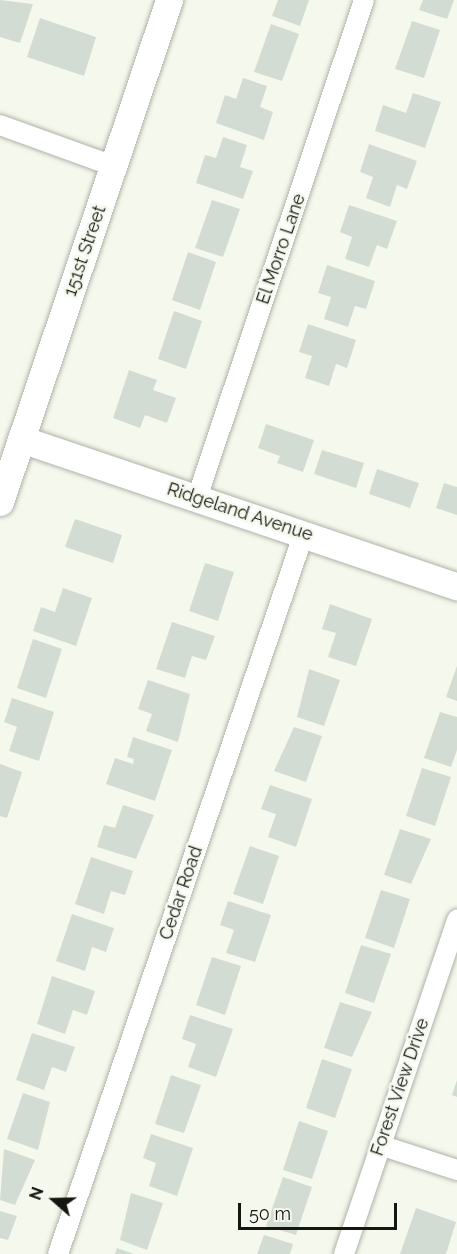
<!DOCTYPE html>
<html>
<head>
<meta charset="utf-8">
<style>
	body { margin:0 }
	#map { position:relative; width:457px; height:1254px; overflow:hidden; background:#f5f9ed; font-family:Raleway,sans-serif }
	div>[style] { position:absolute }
	.building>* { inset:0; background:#d3dcd2 }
	.roads { filter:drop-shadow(0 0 2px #afb2a8) drop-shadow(0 0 2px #afb2a8) }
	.street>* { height:20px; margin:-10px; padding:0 10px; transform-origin:10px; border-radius:10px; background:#fff }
	.secondary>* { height:27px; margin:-13.5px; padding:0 13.5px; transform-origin:13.5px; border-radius:13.5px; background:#fff }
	span { translate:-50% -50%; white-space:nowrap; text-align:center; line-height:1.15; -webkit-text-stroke:5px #f5f9ed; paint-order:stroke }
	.street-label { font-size:18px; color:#151612 }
	.north { position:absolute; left:24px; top:1170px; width:60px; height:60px; -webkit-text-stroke:4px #f5f9ed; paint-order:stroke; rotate:290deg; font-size:16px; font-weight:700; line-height:24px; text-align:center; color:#151612 }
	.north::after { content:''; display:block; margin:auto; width:21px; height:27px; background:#151612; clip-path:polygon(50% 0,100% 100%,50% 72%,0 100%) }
	.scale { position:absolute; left:238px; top:1203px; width:159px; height:27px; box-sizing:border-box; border:3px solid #151612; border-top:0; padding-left:8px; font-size:18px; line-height:21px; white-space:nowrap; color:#151612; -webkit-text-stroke:4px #f5f9ed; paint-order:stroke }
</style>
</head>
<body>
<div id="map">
	<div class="building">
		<div style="clip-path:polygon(0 0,33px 4px,20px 43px,0 37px)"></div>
		<div style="clip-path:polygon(278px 0,309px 0,300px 26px,272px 16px)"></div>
		<div style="clip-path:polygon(423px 0,454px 0,447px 19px,419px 10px)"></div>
		<div style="clip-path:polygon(40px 18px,96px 37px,84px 76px,27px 57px)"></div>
		<div style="clip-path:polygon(412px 21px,440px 30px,424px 78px,395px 69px)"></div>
		<div style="clip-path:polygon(271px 24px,299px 34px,282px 81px,254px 72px)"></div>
		<div style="clip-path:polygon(243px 78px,267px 86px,260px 107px,273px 112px,264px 140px,216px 123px,225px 95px,236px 99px)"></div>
		<div style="clip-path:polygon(413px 93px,441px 102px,425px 148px,375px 131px,383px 105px,406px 113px)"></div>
		<div style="clip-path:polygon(223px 137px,247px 145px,240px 167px,253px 171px,243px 199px,196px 183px,205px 155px,216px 158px)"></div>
		<div style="clip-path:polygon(369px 144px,417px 161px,407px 189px,397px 185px,390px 207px,366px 198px,373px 177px,360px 172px)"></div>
		<div style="clip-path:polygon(212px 200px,240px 209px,223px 257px,195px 248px)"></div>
		<div style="clip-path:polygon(349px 205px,397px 221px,387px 249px,377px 245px,369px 267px,345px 259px,352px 237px,340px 232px)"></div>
		<div style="clip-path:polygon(188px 252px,216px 262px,200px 310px,172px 300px)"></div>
		<div style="clip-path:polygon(327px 265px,375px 281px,366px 309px,355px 306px,348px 327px,324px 319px,331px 297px,318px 293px)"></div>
		<div style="clip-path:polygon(174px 311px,202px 321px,186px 369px,158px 359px)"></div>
		<div style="clip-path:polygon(308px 324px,356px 340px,347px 368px,336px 364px,329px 386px,305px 378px,312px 356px,299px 352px)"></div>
		<div style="clip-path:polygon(129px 370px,157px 380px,153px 390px,176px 398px,167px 423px,145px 415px,140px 428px,113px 418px)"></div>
		<div style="clip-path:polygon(266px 424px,314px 440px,303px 472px,277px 463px,280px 456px,258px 448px)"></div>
		<div style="clip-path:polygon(322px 450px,364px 463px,356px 488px,314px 474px)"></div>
		<div style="clip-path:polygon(377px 469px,419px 483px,410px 508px,369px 494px)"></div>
		<div style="clip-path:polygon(444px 483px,457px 487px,457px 515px,436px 508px)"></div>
		<div style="clip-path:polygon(75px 519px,122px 535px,113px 563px,65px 547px)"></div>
		<div style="clip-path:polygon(205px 563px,234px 572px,218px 621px,189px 611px)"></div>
		<div style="clip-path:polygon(63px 588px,92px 598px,76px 646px,33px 631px,41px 607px,55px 612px)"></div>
		<div style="clip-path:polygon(330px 604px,372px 619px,356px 666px,328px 657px,336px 633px,322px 629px)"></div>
		<div style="clip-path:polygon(172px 622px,215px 636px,206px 660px,192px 656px,185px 678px,156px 669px)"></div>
		<div style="clip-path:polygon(33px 639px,62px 649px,46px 698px,17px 688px)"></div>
		<div style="clip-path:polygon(457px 666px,457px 701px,446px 697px)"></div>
		<div style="clip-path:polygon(309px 669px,340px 680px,324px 726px,297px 717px)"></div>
		<div style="clip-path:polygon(148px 680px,190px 694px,178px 742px,146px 731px,152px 714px,138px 709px)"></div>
		<div style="clip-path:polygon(12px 698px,54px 712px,39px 761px,9px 751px,17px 727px,4px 722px)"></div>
		<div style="clip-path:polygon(440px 712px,457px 717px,457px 750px,451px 767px,424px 758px)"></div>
		<div style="clip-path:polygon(294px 727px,322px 736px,306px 782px,274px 771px)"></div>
		<div style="clip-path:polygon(133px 737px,172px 750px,155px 801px,106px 784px,115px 758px,133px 764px,134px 759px,127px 757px)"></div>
		<div style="clip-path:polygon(0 764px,22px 772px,7px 818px,0 816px)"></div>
		<div style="clip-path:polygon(422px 768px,451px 777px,435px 826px,406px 816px)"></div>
		<div style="clip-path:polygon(270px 785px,312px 799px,296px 847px,268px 837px,276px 814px,261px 809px)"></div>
		<div style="clip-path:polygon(123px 805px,154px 815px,136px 859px,97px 847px,104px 825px,115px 828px)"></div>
		<div style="clip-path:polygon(400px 829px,431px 839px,411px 884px,384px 875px)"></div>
		<div style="clip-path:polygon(250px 846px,279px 856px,263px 904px,233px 894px)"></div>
		<div style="clip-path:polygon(91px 857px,133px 871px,125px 895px,111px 891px,104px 914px,75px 904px)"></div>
		<div style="clip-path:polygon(381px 890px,410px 899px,394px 948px,365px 938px)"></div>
		<div style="clip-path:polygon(228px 901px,271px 915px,255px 962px,226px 953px,234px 930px,220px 925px)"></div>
		<div style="clip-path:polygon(72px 914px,114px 928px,106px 952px,92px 947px,85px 971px,56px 961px)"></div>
		<div style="clip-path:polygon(361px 945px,391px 954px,374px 1003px,345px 993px)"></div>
		<div style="clip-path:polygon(212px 957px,241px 966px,225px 1015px,196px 1005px)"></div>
		<div style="clip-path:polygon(52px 976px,95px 991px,87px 1015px,73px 1010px,65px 1034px,37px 1024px)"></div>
		<div style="clip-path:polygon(340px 1002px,372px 1012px,352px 1057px,324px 1048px)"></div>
		<div style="clip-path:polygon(190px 1015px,233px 1029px,216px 1077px,188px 1067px,196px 1044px,182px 1039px)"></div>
		<div style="clip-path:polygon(32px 1033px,75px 1047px,66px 1072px,52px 1067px,44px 1090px,16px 1080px)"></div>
		<div style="clip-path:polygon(322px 1059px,352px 1069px,335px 1118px,306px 1108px)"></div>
		<div style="clip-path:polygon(171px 1075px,201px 1085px,184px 1133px,155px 1124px)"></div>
		<div style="clip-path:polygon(457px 1080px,457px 1097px,452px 1095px)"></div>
		<div style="clip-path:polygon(23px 1093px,50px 1102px,38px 1150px,7px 1139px)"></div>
		<div style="clip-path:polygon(299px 1121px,328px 1131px,312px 1179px,283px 1170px)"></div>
		<div style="clip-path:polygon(151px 1134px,193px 1148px,177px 1196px,149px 1186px,156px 1163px,143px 1158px)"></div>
		<div style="clip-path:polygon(4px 1149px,35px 1160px,15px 1205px,0 1200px)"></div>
		<div style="clip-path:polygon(283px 1177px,312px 1187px,296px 1235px,266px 1226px)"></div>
		<div style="clip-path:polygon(131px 1193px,163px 1203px,147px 1250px,120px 1240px)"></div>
		<div style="clip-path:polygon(416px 1208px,456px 1222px,446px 1254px,400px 1254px)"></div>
		<div style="clip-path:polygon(0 1211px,17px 1216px,8px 1240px,0 1238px)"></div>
		<div style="clip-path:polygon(264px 1235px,293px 1244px,290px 1254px,257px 1254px)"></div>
		<div style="clip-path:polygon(117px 1248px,134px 1254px,115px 1254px)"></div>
	</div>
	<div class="roads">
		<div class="street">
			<div style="left:0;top:125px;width:120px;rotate:19.9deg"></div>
			<div style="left:197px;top:498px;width:525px;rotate:-71.46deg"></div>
			<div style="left:380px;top:1145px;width:81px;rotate:18deg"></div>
			<div style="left:58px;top:1254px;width:762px;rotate:-71.16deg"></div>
			<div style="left:344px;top:1254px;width:353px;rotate:-71.3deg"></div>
		</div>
		<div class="secondary">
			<div style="left:21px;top:439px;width:460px;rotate:18.7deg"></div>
			<div style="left:0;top:502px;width:530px;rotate:-71.39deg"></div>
		</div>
	</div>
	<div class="street-label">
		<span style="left:281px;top:249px;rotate:-71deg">El Morro Lane</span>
		<span style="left:85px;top:251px;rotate:-71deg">151st Street</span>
		<span style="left:240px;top:512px;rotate:18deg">Ridgeland Avenue</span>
		<span style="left:181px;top:893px;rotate:-71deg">Cedar Road</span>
		<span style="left:400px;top:1087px;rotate:-71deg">Forest View Drive</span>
	</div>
	<div class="north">N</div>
	<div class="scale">50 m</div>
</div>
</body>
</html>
